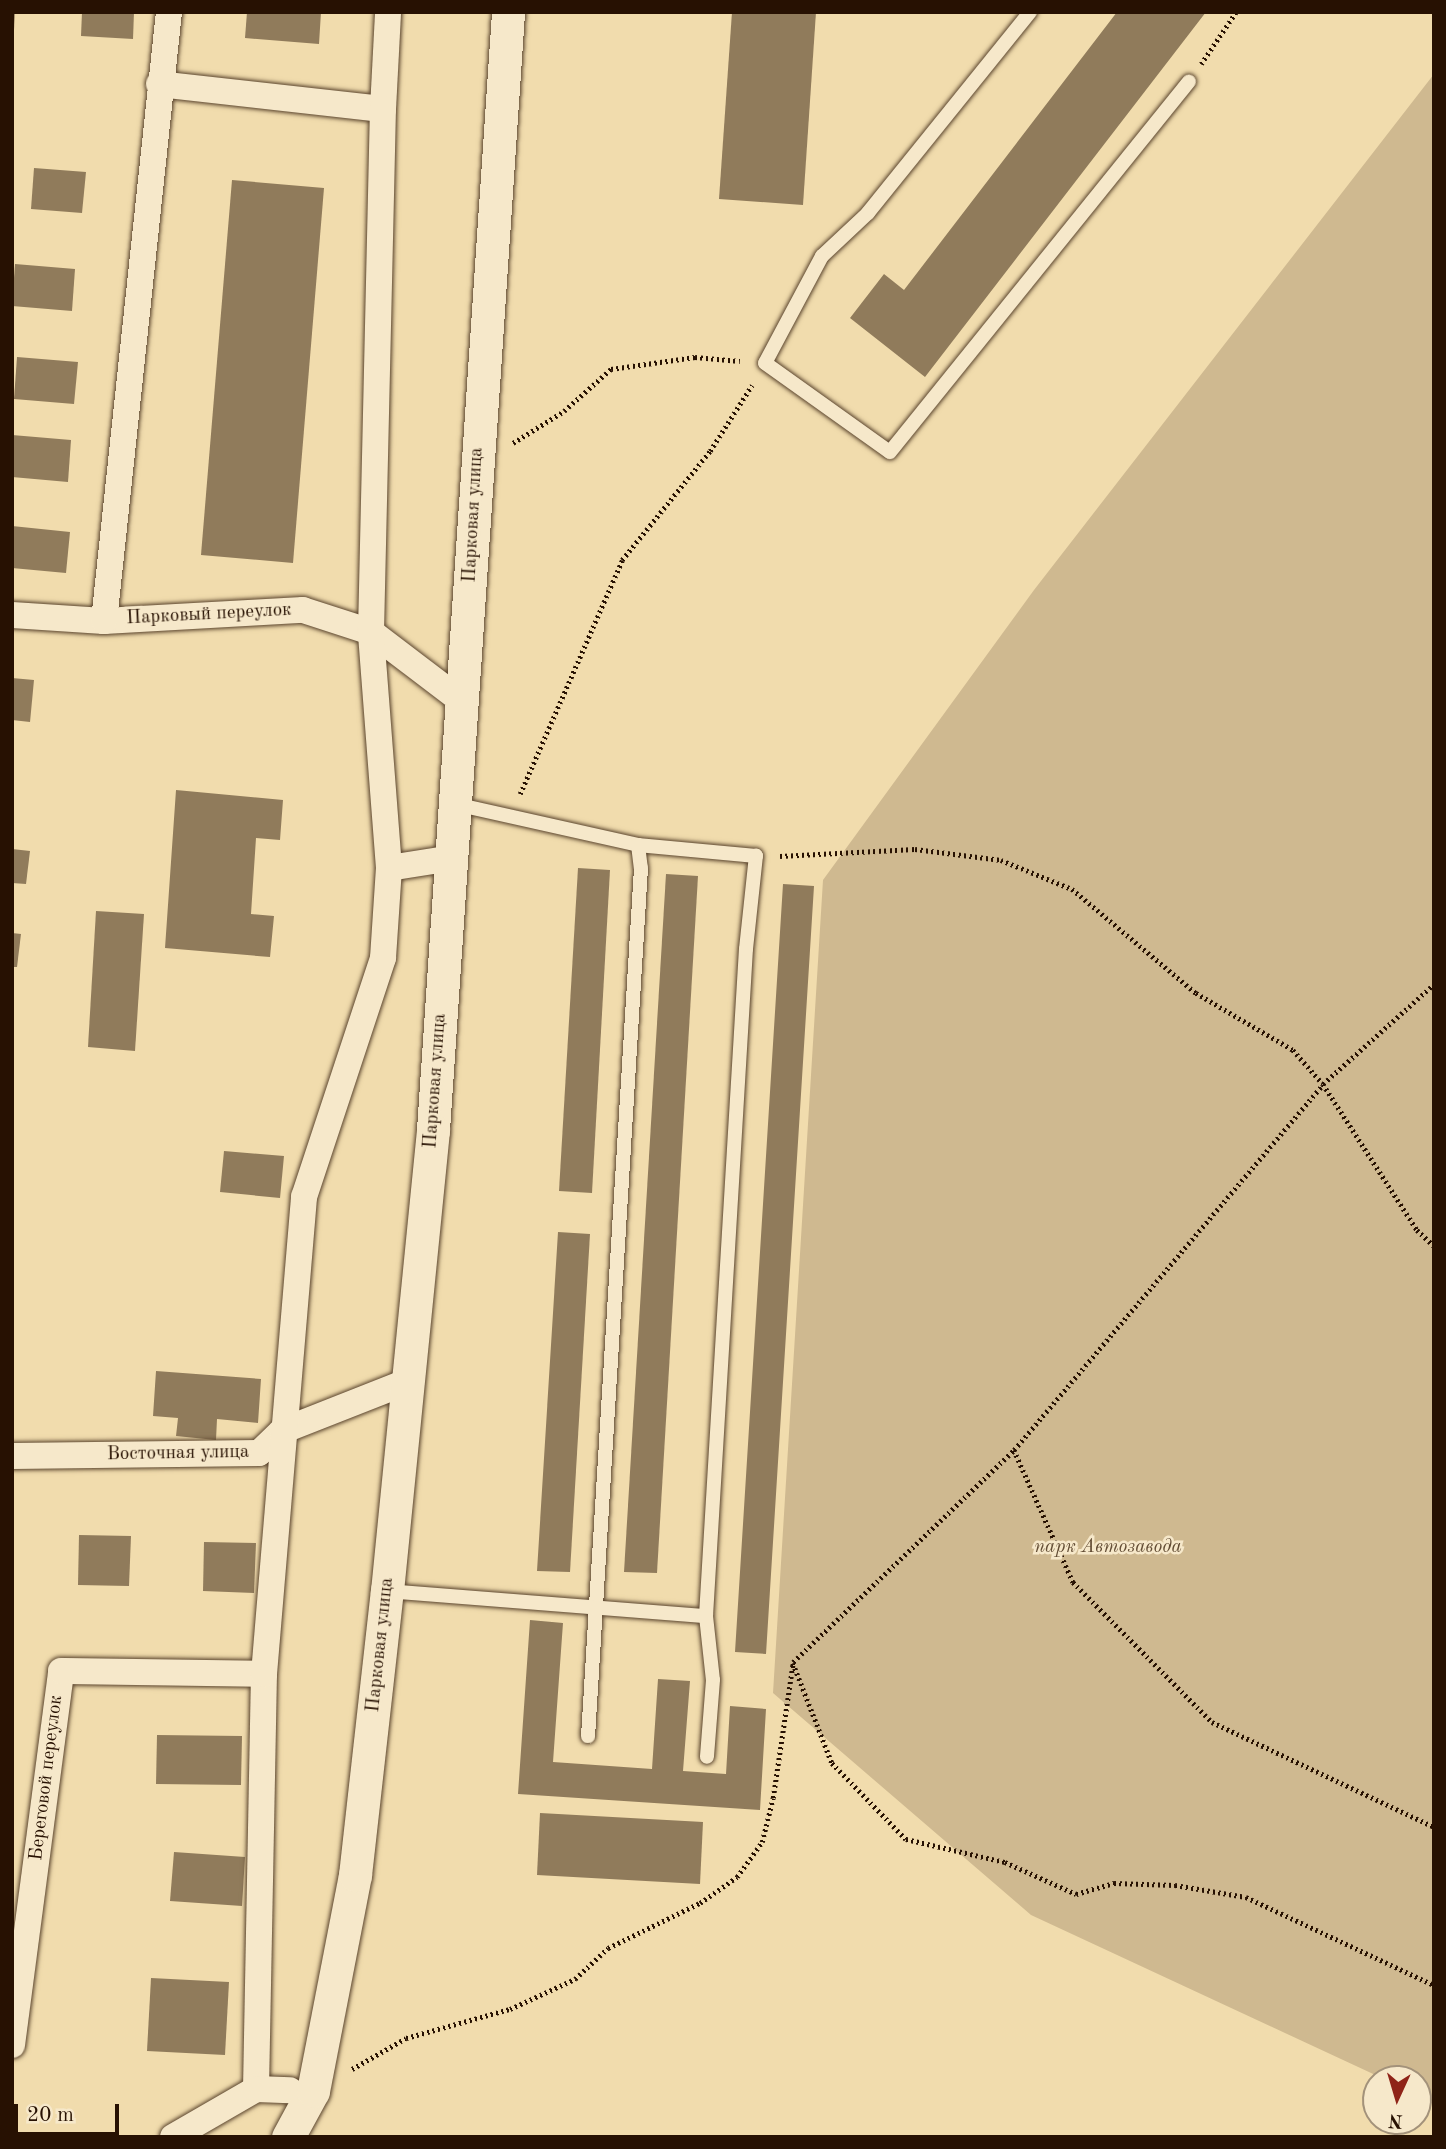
<!DOCTYPE html>
<html>
<head>
<meta charset="utf-8">
<style>
	body { margin:0 }
	#map { position:relative; width:1446px; height:2149px; overflow:hidden; background:#f1dcad; font-family:"Old Standard TT",serif }
	div>[style] { position:absolute }
	.green>* { inset:0; background:#cfb990 }
	.building>* { inset:0; background:#907b5b }
	.path>* { height:4.5px; margin-top:-2.25px; transform-origin:0; background:repeating-linear-gradient(90deg,#271102 0 2px,transparent 0 5.5px) }
	.roads { filter:drop-shadow(0 0 2px #5a442d) drop-shadow(0 0 2px #5a442d) }
	.service>* { height:14px; margin:-7px; padding:0 7px; transform-origin:7px; border-radius:7px; background:#f6e8ca }
	.minor>* { height:26px; margin:-13px; padding:0 13px; transform-origin:13px; border-radius:13px; background:#f6e8ca }
	.tertiary>* { height:33px; margin:-16.5px; padding:0 16.5px; transform-origin:16.5px; border-radius:16.5px; background:#f6e8ca }
	span { translate:-50% -50%; white-space:nowrap; text-align:center; line-height:1.15; -webkit-text-stroke:5px #f6e8ca; paint-order:stroke }
	.street-label { font-size:19px; color:#271102 }
	.park-label { font-size:19px; color:#624c34; font-style:italic }
	.frame { position:absolute; inset:0; border:14px solid #271102; pointer-events:none }
	.north { position:absolute; left:1362px; top:2065px; width:70px; height:70px; box-sizing:border-box; background:#f6e8ca; border:2px solid #a3927a; border-radius:50%; rotate:184deg; font-size:19px; font-weight:700; line-height:28px; text-align:center; color:#271102 }
	.north::after { content:''; display:block; margin:auto; width:24px; height:32px; background:#8f2418; clip-path:polygon(50% 0,100% 100%,50% 72%,0 100%) }
	.scale { position:absolute; left:14px; top:2104px; width:105px; height:32px; box-sizing:border-box; border:4px solid #271102; border-top:0; padding-left:9px; font-size:21px; line-height:24px; white-space:nowrap; color:#271102; -webkit-text-stroke:5px #f6e8ca; paint-order:stroke }
</style>
</head>
<body>
<div id="map">
	<div class="green">
		<div style="clip-path:polygon(1434px 74px,1434px 2102px,1418px 2095px,1418px 2079px,1384px 2079px,1031px 1915px,773px 1693px,823px 880px,1034px 590px)"></div>
	</div>
	<div class="building">
		<div style="clip-path:polygon(12px 12px,15px 12px,14px 30px,12px 30px)"></div>
		<div style="clip-path:polygon(82px 12px,134px 12px,133px 39px,81px 36px)"></div>
		<div style="clip-path:polygon(247px 12px,321px 12px,319px 44px,245px 38px)"></div>
		<div style="clip-path:polygon(732px 12px,816px 12px,803px 205px,719px 199px)"></div>
		<div style="clip-path:polygon(1117px 12px,1206px 12px,925px 377px,850px 318px,884px 274px,904px 290px)"></div>
		<div style="clip-path:polygon(34px 168px,86px 172px,82px 213px,31px 209px)"></div>
		<div style="clip-path:polygon(232px 180px,324px 188px,293px 563px,201px 555px)"></div>
		<div style="clip-path:polygon(15px 264px,75px 269px,72px 311px,12px 306px)"></div>
		<div style="clip-path:polygon(17px 357px,78px 362px,74px 404px,14px 399px)"></div>
		<div style="clip-path:polygon(12px 435px,71px 440px,68px 482px,12px 477px)"></div>
		<div style="clip-path:polygon(12px 526px,70px 532px,66px 573px,12px 568px)"></div>
		<div style="clip-path:polygon(12px 678px,34px 680px,30px 722px,12px 720px)"></div>
		<div style="clip-path:polygon(176px 790px,283px 800px,280px 840px,256px 838px,251px 914px,274px 916px,270px 957px,165px 948px)"></div>
		<div style="clip-path:polygon(12px 849px,30px 851px,26px 884px,12px 883px)"></div>
		<div style="clip-path:polygon(578px 868px,610px 870px,592px 1193px,559px 1191px)"></div>
		<div style="clip-path:polygon(666px 874px,698px 876px,657px 1573px,624px 1572px)"></div>
		<div style="clip-path:polygon(783px 884px,814px 886px,766px 1654px,735px 1652px)"></div>
		<div style="clip-path:polygon(96px 911px,144px 914px,135px 1051px,88px 1047px)"></div>
		<div style="clip-path:polygon(12px 933px,21px 934px,17px 967px,12px 967px)"></div>
		<div style="clip-path:polygon(224px 1151px,284px 1156px,280px 1198px,220px 1192px)"></div>
		<div style="clip-path:polygon(558px 1232px,590px 1234px,570px 1572px,537px 1571px)"></div>
		<div style="clip-path:polygon(156px 1371px,261px 1379px,258px 1423px,217px 1419px,216px 1440px,176px 1436px,178px 1418px,153px 1416px)"></div>
		<div style="clip-path:polygon(79px 1535px,131px 1536px,129px 1586px,78px 1585px)"></div>
		<div style="clip-path:polygon(204px 1542px,256px 1543px,254px 1593px,203px 1591px)"></div>
		<div style="clip-path:polygon(530px 1620px,563px 1623px,553px 1762px,652px 1769px,658px 1679px,690px 1681px,683px 1771px,726px 1774px,730px 1706px,766px 1709px,760px 1810px,518px 1794px)"></div>
		<div style="clip-path:polygon(157px 1735px,242px 1736px,241px 1785px,156px 1784px)"></div>
		<div style="clip-path:polygon(540px 1813px,703px 1822px,700px 1884px,537px 1875px)"></div>
		<div style="clip-path:polygon(174px 1852px,245px 1857px,242px 1906px,170px 1901px)"></div>
		<div style="clip-path:polygon(151px 1978px,229px 1982px,225px 2055px,147px 2051px)"></div>
	</div>
	<div class="path">
		<div style="left:1201px;top:64px;width:63px;rotate:-56.1deg"></div>
		<div style="left:513px;top:443px;width:60px;rotate:-32.1deg"></div>
		<div style="left:564px;top:411px;width:63px;rotate:-41.8deg"></div>
		<div style="left:611px;top:369px;width:85px;rotate:-8.1deg"></div>
		<div style="left:695px;top:357px;width:45px;rotate:5.1deg"></div>
		<div style="left:520px;top:794px;width:255px;rotate:-66.4deg"></div>
		<div style="left:622px;top:560px;width:140px;rotate:-51.1deg"></div>
		<div style="left:710px;top:451px;width:78px;rotate:-57.5deg"></div>
		<div style="left:780px;top:856px;width:135px;rotate:-3deg"></div>
		<div style="left:915px;top:849px;width:87px;rotate:7.3deg"></div>
		<div style="left:1001px;top:860px;width:77px;rotate:22.2deg"></div>
		<div style="left:1072px;top:889px;width:162px;rotate:40deg"></div>
		<div style="left:1196px;top:993px;width:113px;rotate:30.4deg"></div>
		<div style="left:1293px;top:1050px;width:45px;rotate:48.6deg"></div>
		<div style="left:1323px;top:1084px;width:174px;rotate:57.2deg"></div>
		<div style="left:1417px;top:1230px;width:23px;rotate:43deg"></div>
		<div style="left:1014px;top:1450px;width:145px;rotate:65.9deg"></div>
		<div style="left:1073px;top:1582px;width:197px;rotate:45.2deg"></div>
		<div style="left:1212px;top:1722px;width:246px;rotate:25.3deg"></div>
		<div style="left:793px;top:1663px;width:107px;rotate:68.7deg"></div>
		<div style="left:832px;top:1763px;width:106px;rotate:45.8deg"></div>
		<div style="left:906px;top:1839px;width:102px;rotate:13.1deg"></div>
		<div style="left:1005px;top:1862px;width:78px;rotate:24.3deg"></div>
		<div style="left:1076px;top:1894px;width:40px;rotate:-16deg"></div>
		<div style="left:1114px;top:1883px;width:61px;rotate:1.9deg"></div>
		<div style="left:1175px;top:1885px;width:72px;rotate:9.6deg"></div>
		<div style="left:1246px;top:1897px;width:208px;rotate:25.1deg"></div>
		<div style="left:352px;top:2069px;width:62px;rotate:-29.9deg"></div>
		<div style="left:406px;top:2038px;width:108px;rotate:-15.6deg"></div>
		<div style="left:510px;top:2009px;width:72px;rotate:-24.8deg"></div>
		<div style="left:575px;top:1979px;width:45px;rotate:-43.2deg"></div>
		<div style="left:608px;top:1948px;width:102px;rotate:-26.1deg"></div>
		<div style="left:700px;top:1903px;width:45px;rotate:-35.1deg"></div>
		<div style="left:737px;top:1877px;width:43px;rotate:-54.5deg"></div>
		<div style="left:762px;top:1842px;width:45px;rotate:-76deg"></div>
		<div style="left:773px;top:1798px;width:137px;rotate:-81.6deg"></div>
		<div style="left:793px;top:1662px;width:306px;rotate:-43.8deg"></div>
		<div style="left:1014px;top:1450px;width:479px;rotate:-49.8deg"></div>
		<div style="left:1323px;top:1084px;width:149px;rotate:-42deg"></div>
	</div>
	<div class="roads">
		<div class="service">
			<div style="left:1030px;top:12px;width:258px;rotate:128.9deg"></div>
			<div style="left:868px;top:213px;width:63px;rotate:136.9deg"></div>
			<div style="left:822px;top:256px;width:121px;rotate:118deg"></div>
			<div style="left:765px;top:363px;width:153px;rotate:35.5deg"></div>
			<div style="left:890px;top:452px;width:476px;rotate:-51.1deg"></div>
			<div style="left:455px;top:804px;width:188px;rotate:12.6deg"></div>
			<div style="left:638px;top:845px;width:23px;rotate:83deg"></div>
			<div style="left:641px;top:868px;width:870px;rotate:93.49deg"></div>
			<div style="left:387px;top:1591px;width:320px;rotate:4.5deg"></div>
			<div style="left:706px;top:1616px;width:668px;rotate:-86.57deg"></div>
			<div style="left:746px;top:949px;width:94px;rotate:-83.9deg"></div>
			<div style="left:756px;top:856px;width:119px;rotate:-174.7deg"></div>
			<div style="left:706px;top:1616px;width:64px;rotate:83.8deg"></div>
			<div style="left:713px;top:1680px;width:77px;rotate:94.5deg"></div>
		</div>
		<div class="minor">
			<div style="left:159px;top:84px;width:225px;rotate:6.4deg"></div>
			<div style="left:383px;top:109px;width:97px;rotate:-87deg"></div>
			<div style="left:12px;top:615px;width:92px;rotate:3.7deg"></div>
			<div style="left:104px;top:621px;width:199px;rotate:-3.2deg"></div>
			<div style="left:303px;top:610px;width:71px;rotate:17.9deg"></div>
			<div style="left:371px;top:632px;width:116px;rotate:37.3deg"></div>
			<div style="left:104px;top:621px;width:612px;rotate:-83.91deg"></div>
			<div style="left:389px;top:868px;width:64px;rotate:-9deg"></div>
			<div style="left:12px;top:1456px;width:247px;rotate:-0.7deg"></div>
			<div style="left:259px;top:1453px;width:32px;rotate:-44deg"></div>
			<div style="left:282px;top:1431px;width:136px;rotate:-21.5deg"></div>
			<div style="left:12px;top:2045px;width:377px;rotate:-82.5deg"></div>
			<div style="left:61px;top:1671px;width:203px;rotate:0.8deg"></div>
			<div style="left:256px;top:2089px;width:415px;rotate:-88.9deg"></div>
			<div style="left:264px;top:1674px;width:479px;rotate:-85.2deg"></div>
			<div style="left:304px;top:1197px;width:252px;rotate:-71.7deg"></div>
			<div style="left:383px;top:958px;width:90px;rotate:-86.2deg"></div>
			<div style="left:389px;top:868px;width:237px;rotate:-94.4deg"></div>
			<div style="left:371px;top:632px;width:523px;rotate:-88.69deg"></div>
			<div style="left:173px;top:2137px;width:96px;rotate:-30deg"></div>
			<div style="left:256px;top:2089px;width:34px;rotate:2deg"></div>
		</div>
		<div class="tertiary">
			<div style="left:288px;top:2137px;width:52px;rotate:-61.5deg"></div>
			<div style="left:313px;top:2091px;width:220px;rotate:-79deg"></div>
			<div style="left:355px;top:1875px;width:286px;rotate:-83.6deg"></div>
			<div style="left:387px;top:1591px;width:463px;rotate:-84.3deg"></div>
			<div style="left:433px;top:1130px;width:1121px;rotate:-86.16deg"></div>
		</div>
	</div>
	<div class="street-label">
		<span style="left:474px;top:515px;rotate:-87deg">Парковая улица</span>
		<span style="left:209px;top:615px;rotate:-3deg">Парковый переулок</span>
		<span style="left:436px;top:1081px;rotate:-86deg">Парковая улица</span>
		<span style="left:178px;top:1454px;rotate:-1deg">Восточная улица</span>
		<span style="left:381px;top:1645px;rotate:-84deg">Парковая улица</span>
		<span style="left:47px;top:1778px;rotate:-83deg">Береговой переулок</span>
	</div>
	<div class="park-label">
		<span style="left:1108px;top:1548px">парк Автозавода</span>
	</div>
	<div class="frame"></div>
	<div class="north">N</div>
	<div class="scale">20 m</div>
</div>
</body>
</html>
